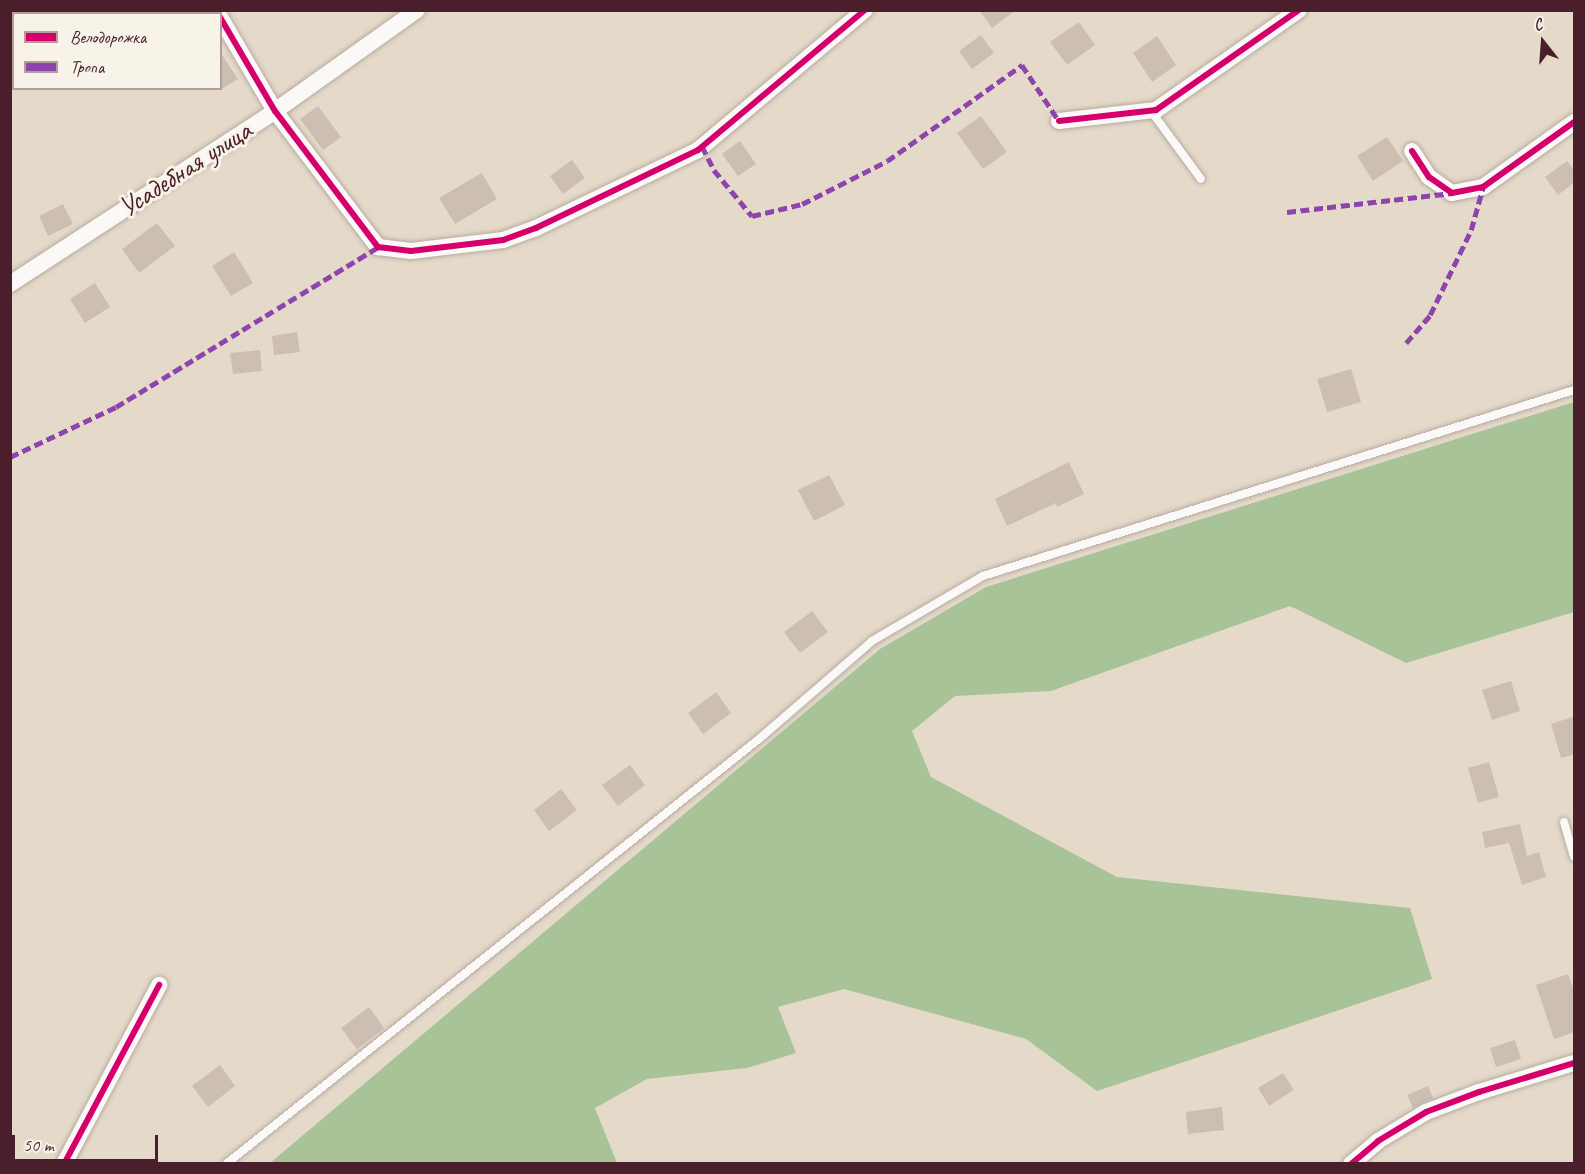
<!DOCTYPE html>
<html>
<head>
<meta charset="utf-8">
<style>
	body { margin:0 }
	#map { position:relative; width:1585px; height:1174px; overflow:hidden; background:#e5dac9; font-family:Caveat,sans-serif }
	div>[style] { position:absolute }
	.forest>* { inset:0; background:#a8c398 }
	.building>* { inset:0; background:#cdbeb4 }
	.roads { filter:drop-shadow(0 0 2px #b6aba2) drop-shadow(0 0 2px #b6aba2) }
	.service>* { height:8px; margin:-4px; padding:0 4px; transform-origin:4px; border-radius:4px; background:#fbf9f7 }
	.minor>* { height:16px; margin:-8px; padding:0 8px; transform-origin:8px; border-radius:8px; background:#fbf9f7 }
	.quiet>* { height:4.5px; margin-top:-2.25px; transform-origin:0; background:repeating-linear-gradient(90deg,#8e44ad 0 9px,transparent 0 13.5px) }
	.cycleway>* { height:6px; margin:-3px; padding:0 3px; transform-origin:3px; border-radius:3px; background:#d6006c }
	span { translate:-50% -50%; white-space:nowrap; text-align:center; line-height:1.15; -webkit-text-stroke:6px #f7f3e8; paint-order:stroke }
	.street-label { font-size:28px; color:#4a1f2b }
	.frame { position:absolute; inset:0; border:12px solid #4a1f2b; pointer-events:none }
	.legend { position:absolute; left:12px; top:12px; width:210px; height:78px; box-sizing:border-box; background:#f7f3e8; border:2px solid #b29e9c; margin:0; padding:8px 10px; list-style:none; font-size:18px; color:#4a1f2b }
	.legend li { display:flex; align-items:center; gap:12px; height:30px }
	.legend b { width:30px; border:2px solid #b29e9c }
	.north { position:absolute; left:1513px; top:12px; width:60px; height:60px; -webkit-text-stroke:4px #f7f3e8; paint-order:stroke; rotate:343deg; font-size:16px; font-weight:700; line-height:24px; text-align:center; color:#4a1f2b }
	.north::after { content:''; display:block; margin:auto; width:21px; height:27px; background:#4a1f2b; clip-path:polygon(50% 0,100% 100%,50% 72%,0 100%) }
	.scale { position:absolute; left:12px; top:1135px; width:146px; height:27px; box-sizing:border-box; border:3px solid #4a1f2b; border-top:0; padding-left:8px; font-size:18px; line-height:21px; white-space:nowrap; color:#4a1f2b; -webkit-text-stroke:4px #f7f3e8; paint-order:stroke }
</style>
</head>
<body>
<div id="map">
	<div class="forest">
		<div style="clip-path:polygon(1574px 402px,1574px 612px,1406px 663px,1290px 606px,1051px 691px,955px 696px,912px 731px,931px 777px,1117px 877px,1410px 908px,1432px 979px,1097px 1091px,1026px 1039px,844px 989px,778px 1007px,796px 1053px,747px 1068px,647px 1079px,595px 1108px,617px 1163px,270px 1163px,880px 649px,986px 587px)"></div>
	</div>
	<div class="building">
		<div style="clip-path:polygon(979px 10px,1016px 10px,992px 28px)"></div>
		<div style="clip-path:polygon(1079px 22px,1095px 45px,1067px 65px,1050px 42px)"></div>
		<div style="clip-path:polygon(981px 35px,994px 53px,972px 69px,959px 51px)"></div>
		<div style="clip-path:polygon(1157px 36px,1176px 65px,1152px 82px,1133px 53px)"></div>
		<div style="clip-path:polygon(220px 52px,238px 79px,220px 90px)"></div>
		<div style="clip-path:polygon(318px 106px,341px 137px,323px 150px,300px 119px)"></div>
		<div style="clip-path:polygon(981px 116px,1007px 152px,983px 169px,957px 133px)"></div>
		<div style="clip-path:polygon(1387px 137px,1403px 161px,1373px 181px,1357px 156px)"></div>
		<div style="clip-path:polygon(740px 141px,756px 164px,738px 176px,722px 154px)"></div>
		<div style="clip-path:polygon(572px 160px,585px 178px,563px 194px,550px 176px)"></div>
		<div style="clip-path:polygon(1567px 161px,1575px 171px,1575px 182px,1558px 195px,1545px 177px)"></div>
		<div style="clip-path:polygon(482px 173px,497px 199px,455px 224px,439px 198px)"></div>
		<div style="clip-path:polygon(63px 204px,73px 224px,48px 236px,39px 216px)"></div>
		<div style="clip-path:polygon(157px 223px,175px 246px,139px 273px,122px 249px)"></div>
		<div style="clip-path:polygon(234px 252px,253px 283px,231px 296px,212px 266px)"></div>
		<div style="clip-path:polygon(95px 283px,110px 307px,85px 323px,70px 299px)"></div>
		<div style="clip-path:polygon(297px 332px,300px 352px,274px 355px,272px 336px)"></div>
		<div style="clip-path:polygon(260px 350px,262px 371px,233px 374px,230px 353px)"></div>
		<div style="clip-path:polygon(1351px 369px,1361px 402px,1327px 412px,1317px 379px)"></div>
		<div style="clip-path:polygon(1069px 462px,1084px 494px,1057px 507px,1056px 503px,1007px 526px,995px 499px)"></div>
		<div style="clip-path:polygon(829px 475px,845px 505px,814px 521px,798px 490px)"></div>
		<div style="clip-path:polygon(812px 611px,828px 632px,800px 653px,784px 632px)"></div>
		<div style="clip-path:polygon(1511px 681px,1520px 711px,1492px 720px,1482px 690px)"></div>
		<div style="clip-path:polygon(716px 692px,731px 713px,703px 734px,688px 713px)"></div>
		<div style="clip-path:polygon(1575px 716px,1575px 754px,1561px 758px,1551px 724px)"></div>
		<div style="clip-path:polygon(1489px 762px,1499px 797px,1478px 803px,1468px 768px)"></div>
		<div style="clip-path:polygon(630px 765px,645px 785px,618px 806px,602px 785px)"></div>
		<div style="clip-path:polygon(561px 789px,577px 810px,549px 831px,534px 810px)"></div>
		<div style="clip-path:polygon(1520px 824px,1527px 856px,1539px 852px,1546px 877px,1522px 885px,1509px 843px,1485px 848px,1482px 832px)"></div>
		<div style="clip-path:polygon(1568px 974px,1575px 993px,1575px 1032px,1554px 1039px,1536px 985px)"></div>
		<div style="clip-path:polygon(369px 1007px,384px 1028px,357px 1049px,341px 1028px)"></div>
		<div style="clip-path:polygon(1515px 1040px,1521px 1059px,1496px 1067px,1490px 1048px)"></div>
		<div style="clip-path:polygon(220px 1065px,235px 1086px,208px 1107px,192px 1086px)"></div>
		<div style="clip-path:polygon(1283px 1073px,1294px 1090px,1269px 1106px,1258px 1088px)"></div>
		<div style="clip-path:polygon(1428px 1086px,1433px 1098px,1413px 1108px,1407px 1095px)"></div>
		<div style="clip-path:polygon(1222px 1107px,1224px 1130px,1188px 1134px,1186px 1112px)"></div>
	</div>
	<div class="roads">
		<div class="service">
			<div style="left:1151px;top:111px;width:84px;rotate:53.7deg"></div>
			<div style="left:1564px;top:822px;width:36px;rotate:74deg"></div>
			<div style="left:226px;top:1164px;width:682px;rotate:-38.57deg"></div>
			<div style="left:759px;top:739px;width:150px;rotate:-40.9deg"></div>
			<div style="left:872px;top:641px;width:129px;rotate:-30.4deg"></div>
			<div style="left:983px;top:576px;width:620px;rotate:-17.47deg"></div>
		</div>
		<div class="minor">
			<div style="left:220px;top:17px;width:109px;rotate:59.7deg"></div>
			<div style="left:275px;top:111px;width:171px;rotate:52.9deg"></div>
			<div style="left:378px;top:247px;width:33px;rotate:7deg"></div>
			<div style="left:411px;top:251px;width:93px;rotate:-6.8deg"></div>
			<div style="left:503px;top:240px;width:35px;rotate:-20deg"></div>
			<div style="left:536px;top:228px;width:180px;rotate:-25.7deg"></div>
			<div style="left:698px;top:150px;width:218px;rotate:-40deg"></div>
			<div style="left:1059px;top:121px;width:98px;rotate:-6.5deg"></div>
			<div style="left:1156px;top:110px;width:174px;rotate:-35deg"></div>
			<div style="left:1412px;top:151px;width:31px;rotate:57deg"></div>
			<div style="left:1429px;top:177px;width:28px;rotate:35deg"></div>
			<div style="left:1452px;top:193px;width:32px;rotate:-11deg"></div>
			<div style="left:1483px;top:187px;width:112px;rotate:-35.5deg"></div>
			<div style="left:10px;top:284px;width:316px;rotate:-33.1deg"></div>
			<div style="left:275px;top:111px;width:174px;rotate:-35.4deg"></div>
			<div style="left:64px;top:1164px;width:203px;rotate:-62deg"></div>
			<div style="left:1351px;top:1164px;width:35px;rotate:-40deg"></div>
			<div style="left:1378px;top:1141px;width:56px;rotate:-31.1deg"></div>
			<div style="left:1426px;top:1112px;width:57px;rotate:-20.7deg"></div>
			<div style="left:1479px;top:1092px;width:99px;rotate:-17deg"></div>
		</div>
	</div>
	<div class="quiet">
		<div style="left:702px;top:146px;width:27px;rotate:63deg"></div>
		<div style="left:714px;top:170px;width:60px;rotate:50.4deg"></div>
		<div style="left:752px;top:216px;width:51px;rotate:-13.5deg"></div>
		<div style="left:802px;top:204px;width:95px;rotate:-26.8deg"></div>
		<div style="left:887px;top:161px;width:166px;rotate:-35.4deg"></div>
		<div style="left:1022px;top:65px;width:67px;rotate:56.5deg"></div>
		<div style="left:1287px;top:212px;width:166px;rotate:-6.6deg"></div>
		<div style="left:1406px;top:343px;width:37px;rotate:-49deg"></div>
		<div style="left:1430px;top:315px;width:94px;rotate:-64.2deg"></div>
		<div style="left:1471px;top:230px;width:45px;rotate:-74.4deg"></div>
		<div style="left:10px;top:457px;width:117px;rotate:-25.3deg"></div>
		<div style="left:116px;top:407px;width:307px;rotate:-31.4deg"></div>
	</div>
	<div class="cycleway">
		<div style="left:220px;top:17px;width:109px;rotate:59.7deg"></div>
		<div style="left:275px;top:111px;width:171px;rotate:52.9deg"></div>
		<div style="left:378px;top:247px;width:33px;rotate:7deg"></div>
		<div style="left:411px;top:251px;width:93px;rotate:-6.8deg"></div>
		<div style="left:503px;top:240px;width:35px;rotate:-20deg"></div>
		<div style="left:536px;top:228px;width:180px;rotate:-25.7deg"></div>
		<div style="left:698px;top:150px;width:218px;rotate:-40deg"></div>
		<div style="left:1059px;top:121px;width:98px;rotate:-6.5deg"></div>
		<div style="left:1156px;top:110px;width:174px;rotate:-35deg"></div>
		<div style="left:1412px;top:151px;width:31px;rotate:57deg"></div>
		<div style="left:1429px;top:177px;width:28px;rotate:35deg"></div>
		<div style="left:1452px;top:193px;width:32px;rotate:-11deg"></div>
		<div style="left:1483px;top:187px;width:112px;rotate:-35.5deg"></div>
		<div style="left:64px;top:1164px;width:203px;rotate:-62deg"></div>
		<div style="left:1351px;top:1164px;width:35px;rotate:-40deg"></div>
		<div style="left:1378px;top:1141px;width:56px;rotate:-31.1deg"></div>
		<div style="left:1426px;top:1112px;width:57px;rotate:-20.7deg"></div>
		<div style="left:1479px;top:1092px;width:99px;rotate:-17deg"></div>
	</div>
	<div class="street-label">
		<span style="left:185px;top:169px;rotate:-33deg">Усадебная улица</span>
	</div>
	<div class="frame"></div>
	<ul class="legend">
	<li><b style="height:8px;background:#d6006c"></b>Велодорожка</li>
	<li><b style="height:8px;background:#8e44ad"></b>Тропа</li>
	</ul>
	<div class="north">С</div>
	<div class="scale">50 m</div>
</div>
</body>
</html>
